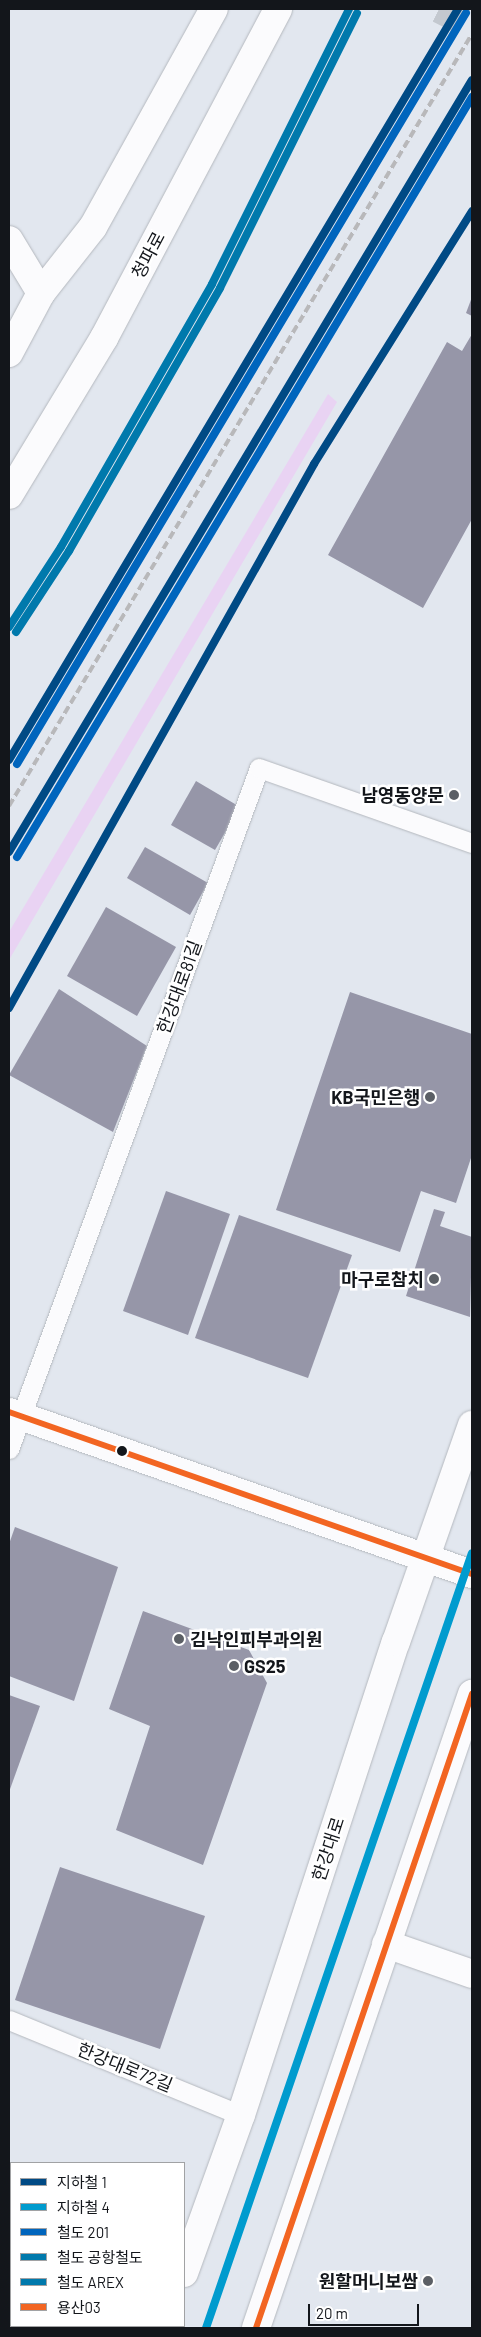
<!DOCTYPE html>
<html>
<head>
<meta charset="utf-8">
<style>
	body { margin:0 }
	#map { position:relative; width:481px; height:2337px; overflow:hidden; background:#e2e7ef; font-family:Barlow,"Noto Sans KR",sans-serif }
	div>[style] { position:absolute }
	.green>* { inset:0; background:#e9d3f3 }
	.building>* { inset:0; background:#9696a8 }
	.minor-tunnel>* { height:28px; margin-top:-14px; transform-origin:0; background:repeating-linear-gradient(90deg,#c3c8cf 0 28px,transparent 0 42px) }
	.roads { filter:drop-shadow(0 0 1px #b4b8be) drop-shadow(0 0 1px #b4b8be) }
	.service>* { height:19px; margin:-9.5px; padding:0 9.5px; transform-origin:9.5px; border-radius:9.5px; background:#fbfbfd }
	.minor>* { height:28px; margin:-14px; padding:0 14px; transform-origin:14px; border-radius:14px; background:#fbfbfd }
	.secondary>* { height:28px; margin:-14px; padding:0 14px; transform-origin:14px; border-radius:14px; background:#fbfbfd }
	.primary>* { height:28px; margin:-14px; padding:0 14px; transform-origin:14px; border-radius:14px; background:#fbfbfd }
	.rail>* { height:4px; margin-top:-2px; transform-origin:0; background:repeating-linear-gradient(90deg,#b8b8ba 0 8px,transparent 0 12px) }
	.bus-1>* { height:6px; margin:-3px; padding:0 3px; transform-origin:3px; border-radius:3px; background:#f26522 }
	.rail-1>* { height:8px; margin:-4px; padding:0 4px; transform-origin:4px; border-radius:4px; background:#0065bd }
	.rail-2>* { height:8px; margin:-4px; padding:0 4px; transform-origin:4px; border-radius:4px; background:#0079ac }
	.rail-3>* { height:8px; margin:-4px; padding:0 4px; transform-origin:4px; border-radius:4px; background:#0079ac }
	.metro-1>* { height:8px; margin:-4px; padding:0 4px; transform-origin:4px; border-radius:4px; background:#004a85 }
	.metro-2>* { height:8px; margin:-4px; padding:0 4px; transform-origin:4px; border-radius:4px; background:#009bce }
	.dots>* { width:14px; height:14px; translate:-50% -50%; box-sizing:border-box; border:2px solid #fff; border-radius:50% }
	span { translate:-50% -50%; white-space:nowrap; text-align:center; line-height:1.15; -webkit-text-stroke:5px #fff; paint-order:stroke }
	.street-label { font-size:18px; color:#13161b }
	.poi-label { font-size:18px; color:#13161b; font-weight:700 }
	.right { translate:-100% -50%; text-align:right }
	.left { translate:0 -50%; text-align:left }
	.frame { position:absolute; inset:0; border:10px solid #13161b; pointer-events:none }
	.legend { position:absolute; left:10px; top:2162px; width:175px; height:165px; box-sizing:border-box; background:#fff; border:1px solid #a1a2a4; margin:0; padding:6px 9px; list-style:none; font-size:15px; color:#13161b }
	.legend li { display:flex; align-items:center; gap:10px; height:25px }
	.legend b { width:25px; border:1px solid #a1a2a4 }
	.scale { position:absolute; left:308px; top:2304px; width:111px; height:22px; box-sizing:border-box; border:2px solid #13161b; border-top:0; padding-left:6px; font-size:15px; line-height:18px; white-space:nowrap; color:#13161b; -webkit-text-stroke:4px #fff; paint-order:stroke }
</style>
</head>
<body>
<div id="map">
	<div class="green">
		<div style="clip-path:polygon(328px 394px,337px 402px,9px 960px,9px 932px)"></div>
	</div>
	<div class="building">
		<div style="clip-path:polygon(472px 297px,472px 316px,466px 313px)"></div>
		<div style="clip-path:polygon(472px 334px,472px 519px,423px 608px,328px 555px,447px 342px,462px 351px)"></div>
		<div style="clip-path:polygon(196px 781px,240px 807px,215px 850px,171px 825px)"></div>
		<div style="clip-path:polygon(145px 847px,208px 883px,190px 915px,127px 878px)"></div>
		<div style="clip-path:polygon(106px 907px,176px 947px,137px 1016px,67px 976px)"></div>
		<div style="clip-path:polygon(59px 989px,147px 1046px,113px 1132px,9px 1075px)"></div>
		<div style="clip-path:polygon(350px 992px,472px 1034px,472px 1155px,456px 1203px,421px 1191px,400px 1252px,276px 1210px)"></div>
		<div style="clip-path:polygon(166px 1191px,230px 1214px,188px 1335px,123px 1311px)"></div>
		<div style="clip-path:polygon(434px 1209px,445px 1212px,440px 1226px,472px 1237px,470px 1317px,406px 1296px)"></div>
		<div style="clip-path:polygon(239px 1215px,352px 1255px,308px 1378px,195px 1338px)"></div>
		<div style="clip-path:polygon(15px 1527px,118px 1567px,74px 1701px,9px 1676px,9px 1544px)"></div>
		<div style="clip-path:polygon(143px 1611px,249px 1650px,267px 1683px,203px 1865px,116px 1830px,150px 1726px,109px 1709px)"></div>
		<div style="clip-path:polygon(9px 1695px,40px 1706px,9px 1792px)"></div>
		<div style="clip-path:polygon(60px 1867px,205px 1916px,160px 2049px,15px 2000px)"></div>
		<div style="clip-path:polygon(9px 2257px,11px 2326px,48px 2326px,47px 2328px,9px 2328px)"></div>
	</div>
	<div class="minor-tunnel">
		<div style="left:439px;top:9px;width:37px;rotate:27deg"></div>
	</div>
	<div class="roads">
		<div class="service">
			<div style="left:9px;top:1449px;width:725px;rotate:-69.84deg"></div>
			<div style="left:259px;top:768px;width:226px;rotate:19.4deg"></div>
			<div style="left:9px;top:2020px;width:251px;rotate:22.3deg"></div>
		</div>
		<div class="minor">
			<div style="left:9px;top:240px;width:62px;rotate:58.9deg"></div>
			<div style="left:386px;top:1944px;width:91px;rotate:19.2deg"></div>
		</div>
		<div class="secondary">
			<div style="left:9px;top:1412px;width:491px;rotate:19.3deg"></div>
		</div>
		<div class="primary">
			<div style="left:9px;top:353px;width:68px;rotate:-61.9deg"></div>
			<div style="left:41px;top:293px;width:84px;rotate:-51.8deg"></div>
			<div style="left:93px;top:227px;width:249px;rotate:-61deg"></div>
			<div style="left:9px;top:495px;width:184px;rotate:-58.8deg"></div>
			<div style="left:104px;top:338px;width:372px;rotate:-62.1deg"></div>
			<div style="left:184px;top:2273px;width:168px;rotate:-70.2deg"></div>
			<div style="left:241px;top:2115px;width:498px;rotate:-71.9deg"></div>
			<div style="left:396px;top:1642px;width:230px;rotate:-70.7deg"></div>
			<div style="left:164px;top:2328px;width:2px;rotate:-63deg"></div>
			<div style="left:256px;top:2328px;width:670px;rotate:-71.19deg"></div>
		</div>
	</div>
	<div class="rail">
		<div style="left:9px;top:806px;width:900px;rotate:-59.05deg"></div>
	</div>
	<div class="bus-1">
		<div style="left:9px;top:1412px;width:491px;rotate:19.3deg"></div>
		<div style="left:256px;top:2328px;width:670px;rotate:-71.19deg"></div>
	</div>
	<div class="rail-1">
		<div style="left:17px;top:764px;width:875px;rotate:-59.13deg"></div>
		<div style="left:17px;top:857px;width:886px;rotate:-59.09deg"></div>
	</div>
	<div class="rail-2">
		<div style="left:9px;top:627px;width:95px;rotate:-57deg"></div>
		<div style="left:61px;top:547px;width:303px;rotate:-60.1deg"></div>
		<div style="left:212px;top:284px;width:307px;rotate:-63.5deg"></div>
	</div>
	<div class="rail-3">
		<div style="left:16px;top:632px;width:97px;rotate:-56.8deg"></div>
		<div style="left:69px;top:551px;width:303px;rotate:-60.1deg"></div>
		<div style="left:220px;top:288px;width:307px;rotate:-63.5deg"></div>
	</div>
	<div class="metro-1">
		<div style="left:9px;top:760px;width:875px;rotate:-59.13deg"></div>
		<div style="left:9px;top:852px;width:900px;rotate:-59.05deg"></div>
		<div style="left:9px;top:1008px;width:624px;rotate:-60.72deg"></div>
		<div style="left:314px;top:464px;width:298px;rotate:-58deg"></div>
	</div>
	<div class="metro-2">
		<div style="left:206px;top:2328px;width:819px;rotate:-71.06deg"></div>
	</div>
	<div class="dots">
		<div style="left:454px;top:795px;background:#5b5f65"></div>
		<div style="left:430px;top:1097px;background:#5b5f65"></div>
		<div style="left:434px;top:1279px;background:#5b5f65"></div>
		<div style="left:122px;top:1451px;background:#13161b"></div>
		<div style="left:179px;top:1639px;background:#5b5f65"></div>
		<div style="left:234px;top:1666px;background:#5b5f65"></div>
		<div style="left:428px;top:2281px;background:#5b5f65"></div>
	</div>
	<div class="street-label">
		<span style="left:148px;top:255px;rotate:-62deg">청파로</span>
		<span style="left:179px;top:987px;rotate:-70deg">한강대로81길</span>
		<span style="left:328px;top:1849px;rotate:-72deg">한강대로</span>
		<span style="left:125px;top:2067px;rotate:22deg">한강대로72길</span>
	</div>
	<div class="poi-label">
		<span class="right" style="left:444px;top:795px">남영동양문</span>
		<span class="right" style="left:420px;top:1097px">KB국민은행</span>
		<span class="right" style="left:424px;top:1279px">마구로참치</span>
		<span class="left" style="left:190px;top:1639px">김낙인피부과의원</span>
		<span class="left" style="left:244px;top:1666px">GS25</span>
		<span class="right" style="left:418px;top:2281px">원할머니보쌈</span>
	</div>
	<div class="frame"></div>
	<ul class="legend">
	<li><b style="height:6px;background:#004a85"></b>지하철 1</li>
	<li><b style="height:6px;background:#009bce"></b>지하철 4</li>
	<li><b style="height:6px;background:#0065bd"></b>철도 201</li>
	<li><b style="height:6px;background:#0079ac"></b>철도 공항철도</li>
	<li><b style="height:6px;background:#0079ac"></b>철도 AREX</li>
	<li><b style="height:6px;background:#f26522"></b>용산03</li>
	</ul>
	<div class="scale">20 m</div>
</div>
</body>
</html>
